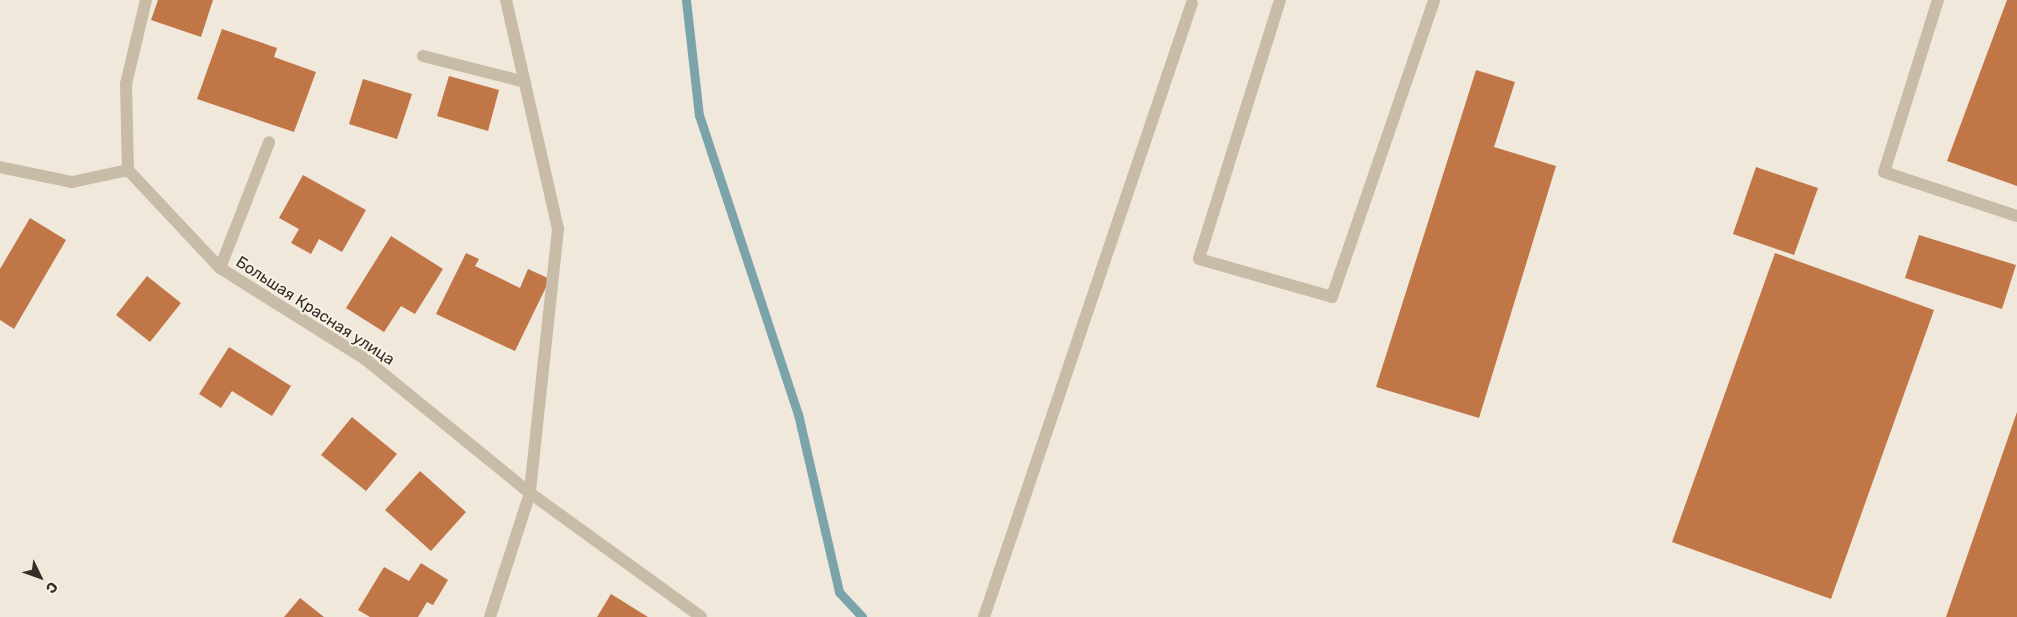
<!DOCTYPE html>
<html>
<head>
<meta charset="utf-8">
<style>
	body { margin:0 }
	#map { position:relative; width:2017px; height:617px; overflow:hidden; background:#f0e9db; font-family:Rubik,sans-serif }
	div>[style] { position:absolute }
	.stream>* { height:9px; margin:-4.5px; padding:0 4.5px; transform-origin:4.5px; border-radius:4.5px; background:#7ba3ac }
	.building>* { inset:0; background:#c17648 }
	.service>* { height:12px; margin:-6px; padding:0 6px; transform-origin:6px; border-radius:6px; background:#c8bba7 }
	.minor>* { height:12px; margin:-6px; padding:0 6px; transform-origin:6px; border-radius:6px; background:#c8bba7 }
	span { translate:-50% -50%; white-space:nowrap; text-align:center; line-height:1.15; -webkit-text-stroke:4px #f8f3e7; paint-order:stroke }
	.street-label { font-size:16px; color:#352d27 }
	.north { position:absolute; left:15px; top:552px; width:50px; height:50px; -webkit-text-stroke:4px #f8f3e7; paint-order:stroke; rotate:132deg; font-size:14px; font-weight:700; line-height:20px; text-align:center; color:#352d27 }
	.north::after { content:''; display:block; margin:auto; width:18px; height:22px; background:#352d27; clip-path:polygon(50% 0,100% 100%,50% 72%,0 100%) }
</style>
</head>
<body>
<div id="map">
	<div class="stream">
		<div style="left:686px;top:0;width:116px;rotate:83.6deg"></div>
		<div style="left:699px;top:115px;width:315px;rotate:71.7deg"></div>
		<div style="left:798px;top:414px;width:183px;rotate:77deg"></div>
		<div style="left:839px;top:592px;width:34px;rotate:47deg"></div>
	</div>
	<div class="building">
		<div style="clip-path:polygon(158px 0,213px 0,201px 37px,151px 20px)"></div>
		<div style="clip-path:polygon(2007px 0,2017px 0,2017px 186px,1947px 161px)"></div>
		<div style="clip-path:polygon(222px 29px,277px 48px,274px 57px,316px 72px,294px 132px,197px 99px)"></div>
		<div style="clip-path:polygon(1476px 70px,1515px 82px,1494px 147px,1556px 166px,1479px 418px,1376px 387px)"></div>
		<div style="clip-path:polygon(449px 76px,499px 90px,488px 131px,437px 116px)"></div>
		<div style="clip-path:polygon(363px 79px,412px 94px,397px 139px,349px 124px)"></div>
		<div style="clip-path:polygon(1756px 167px,1818px 188px,1794px 255px,1733px 234px)"></div>
		<div style="clip-path:polygon(303px 175px,366px 210px,342px 252px,319px 239px,311px 254px,291px 243px,299px 229px,279px 218px)"></div>
		<div style="clip-path:polygon(30px 218px,66px 240px,14px 329px,0 320px,0 269px)"></div>
		<div style="clip-path:polygon(1919px 235px,2016px 265px,2002px 309px,1905px 278px)"></div>
		<div style="clip-path:polygon(391px 236px,443px 269px,415px 314px,401px 306px,384px 332px,346px 308px)"></div>
		<div style="clip-path:polygon(466px 253px,479px 259px,475px 266px,520px 288px,528px 269px,550px 279px,515px 351px,436px 314px)"></div>
		<div style="clip-path:polygon(1775px 253px,1934px 310px,1831px 599px,1672px 542px)"></div>
		<div style="clip-path:polygon(147px 276px,181px 303px,150px 342px,116px 315px)"></div>
		<div style="clip-path:polygon(229px 347px,291px 386px,272px 416px,232px 391px,221px 408px,199px 394px)"></div>
		<div style="clip-path:polygon(2017px 412px,2017px 617px,1946px 617px)"></div>
		<div style="clip-path:polygon(352px 417px,397px 454px,366px 491px,321px 455px)"></div>
		<div style="clip-path:polygon(420px 471px,466px 512px,431px 551px,385px 510px)"></div>
		<div style="clip-path:polygon(421px 563px,448px 580px,433px 605px,427px 602px,418px 617px,370px 617px,358px 610px,384px 567px,409px 581px)"></div>
		<div style="clip-path:polygon(611px 594px,648px 617px,597px 617px)"></div>
		<div style="clip-path:polygon(300px 598px,324px 617px,284px 617px)"></div>
	</div>
	<div class="service">
		<div style="left:506px;top:0;width:235px;rotate:77.2deg"></div>
		<div style="left:558px;top:229px;width:265px;rotate:96.1deg"></div>
		<div style="left:530px;top:493px;width:211px;rotate:35.9deg"></div>
		<div style="left:1280px;top:0;width:271px;rotate:107.4deg"></div>
		<div style="left:1199px;top:259px;width:138px;rotate:15.9deg"></div>
		<div style="left:1332px;top:297px;width:314px;rotate:-71deg"></div>
		<div style="left:1938px;top:0;width:180px;rotate:107.4deg"></div>
		<div style="left:1884px;top:172px;width:140px;rotate:18.3deg"></div>
		<div style="left:423px;top:56px;width:105px;rotate:14.3deg"></div>
		<div style="left:220px;top:268px;width:135px;rotate:-68.7deg"></div>
		<div style="left:984px;top:617px;width:648px;rotate:-71.29deg"></div>
	</div>
	<div class="minor">
		<div style="left:146px;top:0;width:86px;rotate:103.4deg"></div>
		<div style="left:126px;top:84px;width:86px;rotate:88.7deg"></div>
		<div style="left:128px;top:170px;width:134px;rotate:46.8deg"></div>
		<div style="left:220px;top:268px;width:171px;rotate:32.1deg"></div>
		<div style="left:365px;top:359px;width:213px;rotate:39.1deg"></div>
		<div style="left:530px;top:493px;width:130px;rotate:107.9deg"></div>
		<div style="left:0;top:167px;width:74px;rotate:11.8deg"></div>
		<div style="left:72px;top:182px;width:57px;rotate:-12.1deg"></div>
	</div>
	<div class="street-label">
		<span style="left:315px;top:311px;rotate:33deg">Большая Красная улица</span>
	</div>
	<div class="north">С</div>
</div>
</body>
</html>
